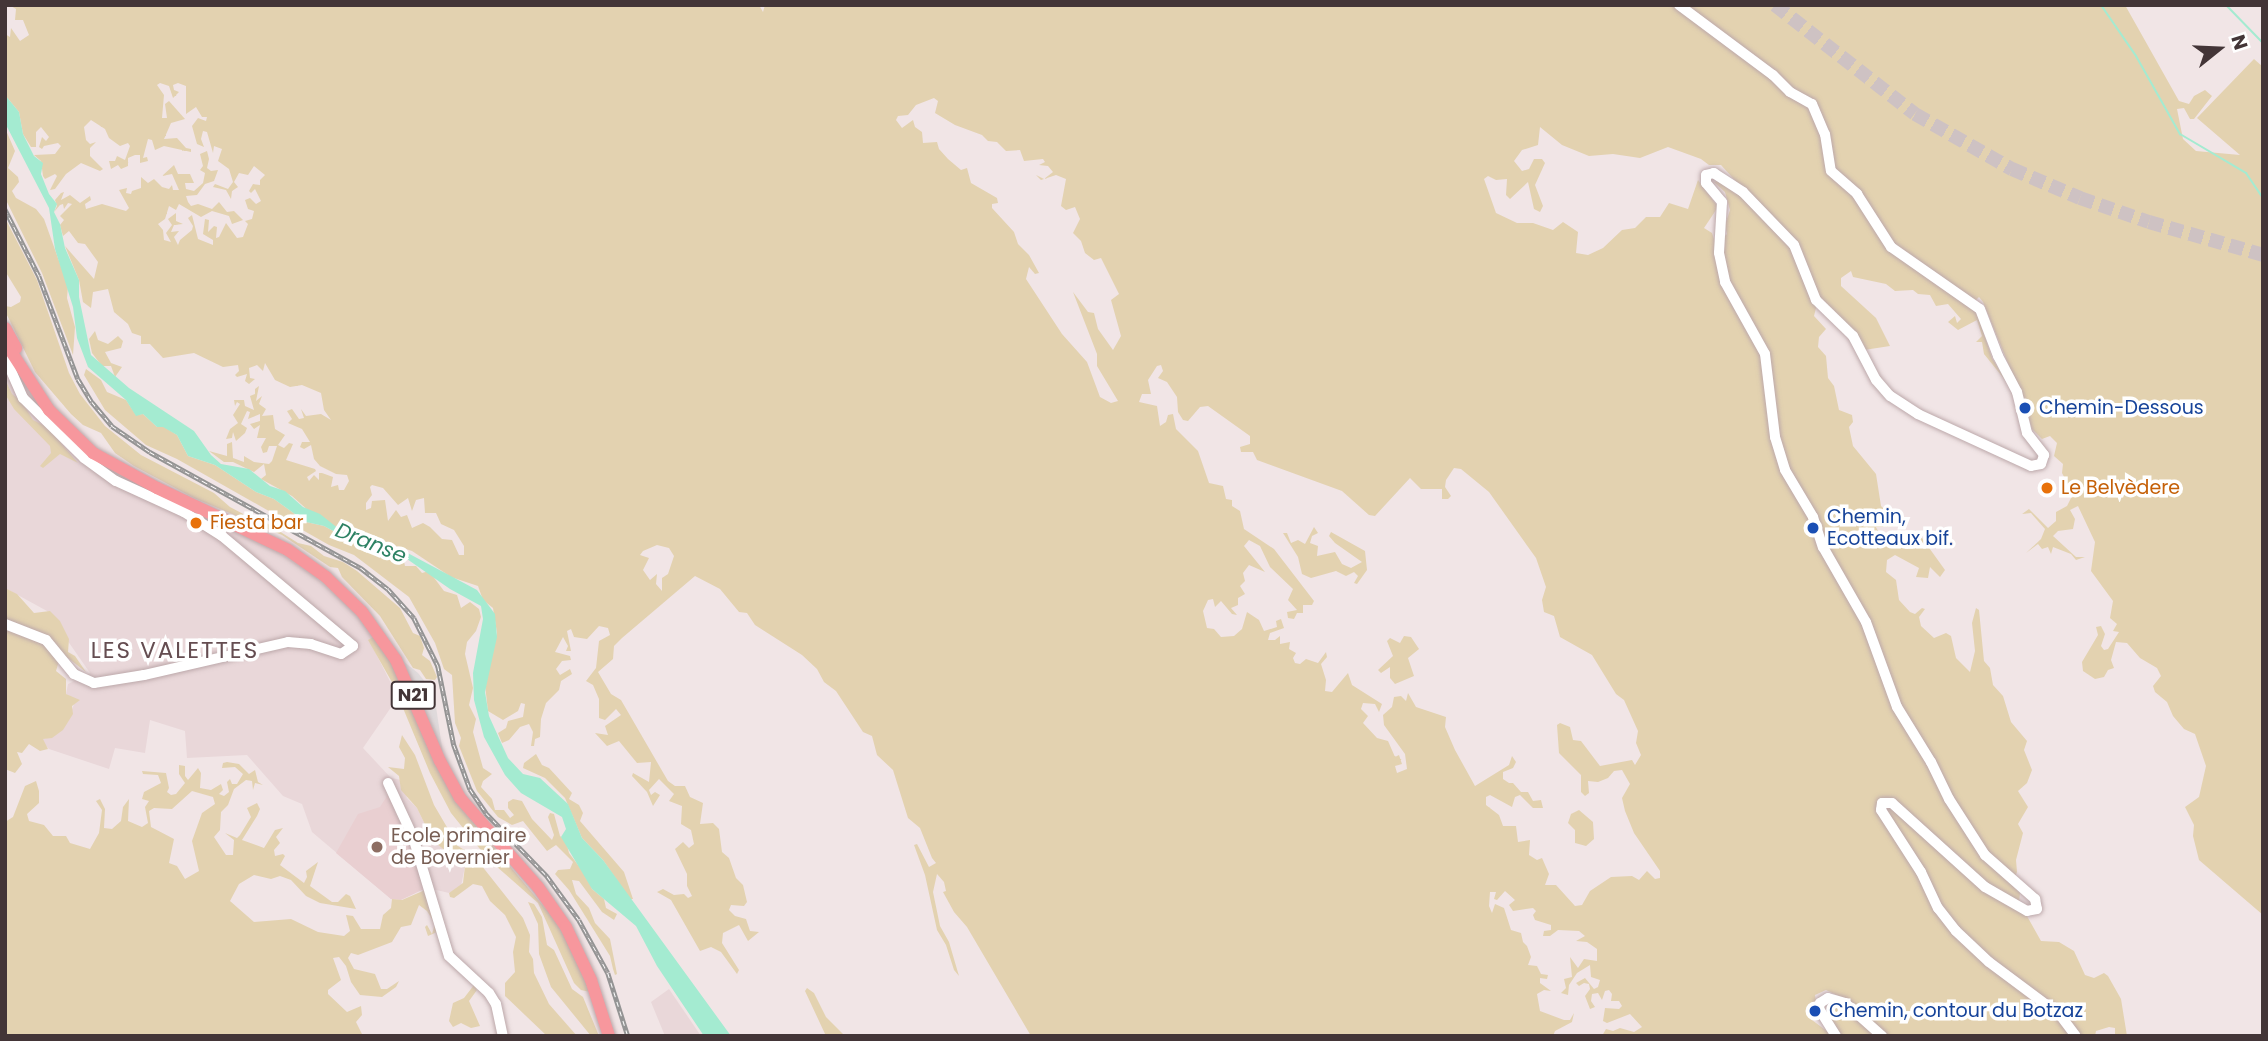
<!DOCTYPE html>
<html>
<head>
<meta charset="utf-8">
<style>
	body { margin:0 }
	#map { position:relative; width:2268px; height:1041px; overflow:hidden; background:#f1e5e6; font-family:Poppins,sans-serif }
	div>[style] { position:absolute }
	.residential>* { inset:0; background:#e9d7d9 }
	.education>* { inset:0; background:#e9cfd1 }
	.green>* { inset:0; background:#e3d2b0 }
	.parking>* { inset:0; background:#dfdadb }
	.water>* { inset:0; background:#a4ebd1 }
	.stream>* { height:2px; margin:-1px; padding:0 1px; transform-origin:1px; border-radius:1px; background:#a4ebd1 }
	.highway-tunnel>* { height:14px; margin-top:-7px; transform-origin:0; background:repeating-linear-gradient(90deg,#cec2c3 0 14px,transparent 0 21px) }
	.roads { filter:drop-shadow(0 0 2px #bca8aa) drop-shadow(0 0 2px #bca8aa) }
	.minor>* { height:10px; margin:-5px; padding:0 5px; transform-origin:5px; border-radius:5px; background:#fff }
	.major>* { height:12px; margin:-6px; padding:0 6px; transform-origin:6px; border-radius:6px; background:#f7979d }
	.rail>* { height:4.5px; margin-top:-2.25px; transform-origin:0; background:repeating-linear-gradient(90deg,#fff 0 5px,#949494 0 10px); box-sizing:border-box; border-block:2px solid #949494 }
	.dots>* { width:19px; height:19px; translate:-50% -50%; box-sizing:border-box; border:4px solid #fff; border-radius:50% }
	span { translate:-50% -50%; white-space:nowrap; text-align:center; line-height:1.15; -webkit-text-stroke:7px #fff; paint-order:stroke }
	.shield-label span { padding:2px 5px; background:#fff; border:2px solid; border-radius:5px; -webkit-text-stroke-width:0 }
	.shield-label { font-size:18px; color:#433537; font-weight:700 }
	.transit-label { font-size:19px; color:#164399 }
	.left { translate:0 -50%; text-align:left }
	.food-label { font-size:19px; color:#c56008 }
	.education-label { font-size:19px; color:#785e54 }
	.water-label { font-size:21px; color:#2d8264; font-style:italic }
	.quarter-label { font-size:23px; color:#654d51; letter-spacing:2px }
	.frame { position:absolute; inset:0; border:7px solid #433537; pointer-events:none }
	.north { position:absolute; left:2184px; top:14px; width:70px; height:70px; -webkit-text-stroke:5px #fff; paint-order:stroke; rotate:72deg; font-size:19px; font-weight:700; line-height:28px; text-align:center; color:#433537 }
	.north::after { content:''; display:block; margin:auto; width:24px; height:32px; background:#433537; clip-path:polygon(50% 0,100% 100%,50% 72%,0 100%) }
</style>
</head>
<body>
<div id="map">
	<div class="residential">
		<div style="clip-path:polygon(5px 371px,19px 374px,99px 461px,152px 493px,275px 550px,313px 575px,348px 606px,372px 633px,373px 637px,369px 640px,400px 701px,394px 703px,363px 748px,391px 778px,401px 780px,407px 798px,417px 808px,433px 841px,465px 866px,461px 886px,449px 893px,428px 888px,391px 899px,312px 832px,302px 804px,283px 796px,247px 755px,187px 758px,185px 731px,150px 720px,145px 753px,115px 748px,109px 769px,49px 749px,43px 743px,43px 739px,54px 736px,69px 718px,74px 704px,73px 698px,66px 694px,68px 684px,90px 673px,47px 611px,5px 588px)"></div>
		<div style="clip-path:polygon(669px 989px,701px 1036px,665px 1036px,651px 1002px)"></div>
	</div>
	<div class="education">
		<div style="clip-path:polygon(389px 793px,396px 815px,412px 841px,427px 892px,422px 890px,401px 900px,391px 899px,336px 853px,358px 814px,380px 807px)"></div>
	</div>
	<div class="green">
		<div style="clip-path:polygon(evenodd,9px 5px,759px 5px,763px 12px,765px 5px,2125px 5px,2179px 101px,2189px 104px,2194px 96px,2205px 90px,2212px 96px,2194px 119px,2190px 119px,2184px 108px,2177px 109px,2183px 139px,2196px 151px,2240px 155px,2197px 118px,2254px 59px,2263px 67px,2263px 915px,2199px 860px,2193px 836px,2194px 825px,2185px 807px,2199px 797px,2206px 766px,2195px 734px,2184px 729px,2173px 716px,2167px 702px,2155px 692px,2153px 686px,2161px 676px,2157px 668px,2140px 658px,2127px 643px,2116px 642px,2111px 660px,2114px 668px,2108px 670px,2104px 677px,2095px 679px,2083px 671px,2082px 662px,2098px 635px,2096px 627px,2101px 626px,2105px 634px,2101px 646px,2104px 650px,2108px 649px,2119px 632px,2113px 631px,2117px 624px,2110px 618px,2113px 601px,2091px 571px,2095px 542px,2078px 506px,2070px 510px,2075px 519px,2073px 529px,2058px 531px,2053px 536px,2076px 557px,2085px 557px,2076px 560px,2071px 554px,2053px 547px,2051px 554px,2048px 547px,2042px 549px,2038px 544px,2026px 553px,2041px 539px,2045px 529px,2031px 513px,2022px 514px,2029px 509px,2048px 528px,2056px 521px,2056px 512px,2067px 506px,2073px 494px,2062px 473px,2063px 464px,2054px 456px,2057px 443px,2050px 436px,2042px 439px,2032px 429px,2029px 419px,2032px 405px,2020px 394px,2020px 387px,2014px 378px,1983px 302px,1979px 297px,1970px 306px,1976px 311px,1992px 358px,2005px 380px,1984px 354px,1982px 342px,1976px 342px,1982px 336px,1977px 320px,1958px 330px,1948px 322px,1955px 316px,1957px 323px,1961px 319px,1948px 304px,1936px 306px,1930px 295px,1918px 294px,1913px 290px,1895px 291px,1886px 284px,1853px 277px,1851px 271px,1841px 278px,1841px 286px,1876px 318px,1890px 346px,1864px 350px,1817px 304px,1814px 316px,1826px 329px,1819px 337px,1818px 347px,1826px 356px,1828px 378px,1834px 386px,1839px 410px,1852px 415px,1853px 422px,1849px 427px,1853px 446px,1876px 474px,1881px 506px,1895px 520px,1892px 527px,1876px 527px,1884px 544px,1908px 549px,1909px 545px,1896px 535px,1896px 531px,1903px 539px,1922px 538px,1945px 570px,1940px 577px,1930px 567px,1928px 578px,1916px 577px,1919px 568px,1895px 555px,1887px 560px,1886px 572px,1896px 580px,1899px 600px,1910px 612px,1915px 614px,1922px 608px,1925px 609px,1919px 617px,1921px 626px,1934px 638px,1946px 633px,1951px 636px,1956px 658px,1970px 672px,1975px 651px,1972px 623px,1976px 608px,1979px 610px,1984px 661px,1990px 668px,1993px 685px,2003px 696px,2011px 722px,2027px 741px,2024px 750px,2032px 770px,2027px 783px,2018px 791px,2028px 807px,2018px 824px,2023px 833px,2016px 860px,2017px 872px,2012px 885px,2020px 893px,2019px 902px,2041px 941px,2059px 942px,2074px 951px,2085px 975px,2094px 978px,2104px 973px,2108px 976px,2121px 999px,2127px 1036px,2115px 1036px,2115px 1028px,2109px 1027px,2096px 1031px,2095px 1036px,1602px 1036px,1606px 1029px,1613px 1031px,1620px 1028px,1634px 1032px,1642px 1027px,1630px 1014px,1607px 1023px,1603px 1021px,1605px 1008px,1619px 1009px,1622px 1006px,1619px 1001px,1611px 1001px,1612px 994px,1609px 990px,1605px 991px,1602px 1000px,1598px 993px,1592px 994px,1591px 1001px,1595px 1007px,1590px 1009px,1585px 996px,1590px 989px,1589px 984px,1584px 983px,1579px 986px,1576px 983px,1585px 978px,1594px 989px,1598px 987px,1600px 980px,1591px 977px,1590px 965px,1577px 973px,1569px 985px,1568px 995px,1561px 993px,1566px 988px,1564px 979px,1572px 977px,1570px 957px,1578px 968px,1584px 959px,1597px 961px,1597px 949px,1587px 942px,1576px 941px,1585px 936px,1579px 931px,1558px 930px,1550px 936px,1543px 936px,1544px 931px,1551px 930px,1551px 925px,1535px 920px,1533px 915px,1536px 911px,1533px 908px,1513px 911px,1509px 905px,1515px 900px,1505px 891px,1497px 900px,1494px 899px,1496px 892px,1490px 892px,1489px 906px,1492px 913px,1495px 904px,1504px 908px,1511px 930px,1521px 933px,1523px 942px,1527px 946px,1531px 957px,1528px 965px,1537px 966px,1541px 974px,1548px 975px,1547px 979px,1540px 978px,1540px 983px,1551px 991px,1544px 990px,1537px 994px,1540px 1011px,1564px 1020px,1570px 1020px,1574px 1013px,1572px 1022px,1555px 1031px,1553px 1036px,1031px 1036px,967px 927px,954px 912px,943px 892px,946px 891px,944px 882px,937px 874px,933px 892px,940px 926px,949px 942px,959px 976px,954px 970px,946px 945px,937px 930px,925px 875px,914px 845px,917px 844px,929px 867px,936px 863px,932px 858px,920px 828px,908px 818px,893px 770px,877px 755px,872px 736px,863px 732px,836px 691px,824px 682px,817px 669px,802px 655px,755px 625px,747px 613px,739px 612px,720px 589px,695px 576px,622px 638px,614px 646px,613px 659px,598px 672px,611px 694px,621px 700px,668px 781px,675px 786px,685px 786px,690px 797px,703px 803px,700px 824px,713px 823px,719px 829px,722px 852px,729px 858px,736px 878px,743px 885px,747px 902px,744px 906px,731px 905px,729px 910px,735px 916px,746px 919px,750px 931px,759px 932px,748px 941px,739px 925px,723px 933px,722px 943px,739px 970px,737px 974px,721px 952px,711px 947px,700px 951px,671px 900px,657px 892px,663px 889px,674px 895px,684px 894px,688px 898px,692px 896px,687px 886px,687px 874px,675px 849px,683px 842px,689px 848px,694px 844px,691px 830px,681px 824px,682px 806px,669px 801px,674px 794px,659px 779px,649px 790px,651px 795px,655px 792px,660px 795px,653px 806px,647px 792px,632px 776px,633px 773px,649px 782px,651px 762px,637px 763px,619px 741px,607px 746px,595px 733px,608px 735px,605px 726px,621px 715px,616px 709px,605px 720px,599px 718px,599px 699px,593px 685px,586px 681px,596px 668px,599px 641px,610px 635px,608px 628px,599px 626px,587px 639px,574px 637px,571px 629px,567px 631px,571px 651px,566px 651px,568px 646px,563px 637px,555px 652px,570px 656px,571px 660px,562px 661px,556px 669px,560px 675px,570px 669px,572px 674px,561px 681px,559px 690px,546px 703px,541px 719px,540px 737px,535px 739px,534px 746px,531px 746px,533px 732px,529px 724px,520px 727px,509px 740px,502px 743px,498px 733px,506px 728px,508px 721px,523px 717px,525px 704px,521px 703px,518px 711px,503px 720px,488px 711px,485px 685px,497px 633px,493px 608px,483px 600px,478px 586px,451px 577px,412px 551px,331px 525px,320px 515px,310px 512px,292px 496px,261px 479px,266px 475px,264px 464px,254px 472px,233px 462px,224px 462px,209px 451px,227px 456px,227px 444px,232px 442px,233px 458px,244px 462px,244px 456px,254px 462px,269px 464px,272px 461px,277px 446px,269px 446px,267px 452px,263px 453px,261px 447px,266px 438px,257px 438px,260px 425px,254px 429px,250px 424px,260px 421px,260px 414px,248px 419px,250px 412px,247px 411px,241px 424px,247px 428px,245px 433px,236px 441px,233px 432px,232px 438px,226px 439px,230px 429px,238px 423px,233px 415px,240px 404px,237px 402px,235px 406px,234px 400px,244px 400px,245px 406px,254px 410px,250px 396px,255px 394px,255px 389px,259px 386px,256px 401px,262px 396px,259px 404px,266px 409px,262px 416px,273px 415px,275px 429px,285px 435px,278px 445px,284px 448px,289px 443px,293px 444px,286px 460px,315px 469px,316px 471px,307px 477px,309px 481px,314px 475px,319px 480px,319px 473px,322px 473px,333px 477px,331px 487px,338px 485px,339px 490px,344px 490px,349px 481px,347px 475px,336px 474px,320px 466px,314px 459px,311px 445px,304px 449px,300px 447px,302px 442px,310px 442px,302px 429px,288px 423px,292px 419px,287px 411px,292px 409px,299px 419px,304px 418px,301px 409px,306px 416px,321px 414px,331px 420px,324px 410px,321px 393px,302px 385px,290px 387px,275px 380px,265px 363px,263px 371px,257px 365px,249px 368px,250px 378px,255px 379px,249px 384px,245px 381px,247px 374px,237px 377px,235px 375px,239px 371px,238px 365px,223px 367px,194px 353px,163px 358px,150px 344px,141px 344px,141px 336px,132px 333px,128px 324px,114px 312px,108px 289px,93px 292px,91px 308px,83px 302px,79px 280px,65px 246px,94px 279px,98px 262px,85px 244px,78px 243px,69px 231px,63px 236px,60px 225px,64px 220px,60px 216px,72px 204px,68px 203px,64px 209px,63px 204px,60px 205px,54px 212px,57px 206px,55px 200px,61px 193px,64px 192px,61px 200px,70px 195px,80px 203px,90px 196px,91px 200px,85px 204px,86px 209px,102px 204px,126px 211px,129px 208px,119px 190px,127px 188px,126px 193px,131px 194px,132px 191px,141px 188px,141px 177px,148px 183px,154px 179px,162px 187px,169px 189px,172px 185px,173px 190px,179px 190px,172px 174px,162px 176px,174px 165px,178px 174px,190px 174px,194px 183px,185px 183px,186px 189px,194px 191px,203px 183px,205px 173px,200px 170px,203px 166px,200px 154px,207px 151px,209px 159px,207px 168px,211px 171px,218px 170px,214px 181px,205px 184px,197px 195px,186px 196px,188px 202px,191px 206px,198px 204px,212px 209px,219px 202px,227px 212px,234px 211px,243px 220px,232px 224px,229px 216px,212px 211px,201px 217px,179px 204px,176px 210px,169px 206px,165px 219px,158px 224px,163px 230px,164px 240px,171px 242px,166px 233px,172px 225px,168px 219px,176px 213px,176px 221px,183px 224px,174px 225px,171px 232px,179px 231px,174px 237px,178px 245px,180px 240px,192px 230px,193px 226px,188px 218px,192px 215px,198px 239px,213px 245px,213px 240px,203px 234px,205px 219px,209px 220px,208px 232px,214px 226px,217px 227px,216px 238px,219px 237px,226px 223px,237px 238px,243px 237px,248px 224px,245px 221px,252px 219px,254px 211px,248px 209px,245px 200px,250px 198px,256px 204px,261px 201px,255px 189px,251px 193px,249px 191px,253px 184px,260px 185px,260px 180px,265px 175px,254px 166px,248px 175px,239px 173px,234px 182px,238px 187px,232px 191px,231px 199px,226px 190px,213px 187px,215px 184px,228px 189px,233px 182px,229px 169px,218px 161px,222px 149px,214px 146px,213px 153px,207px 132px,203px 131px,201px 139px,204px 147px,197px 144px,192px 126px,198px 118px,206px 121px,207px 117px,202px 117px,196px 107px,186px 114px,186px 86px,178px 83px,173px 85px,174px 90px,179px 92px,173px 98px,169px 86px,160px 83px,157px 85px,164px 95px,162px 118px,167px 118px,165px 104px,169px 101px,185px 119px,171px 123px,164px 139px,177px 138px,186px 148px,191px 149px,191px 152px,164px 146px,155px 150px,152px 140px,148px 139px,143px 158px,147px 157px,148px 161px,140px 163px,140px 155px,135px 155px,128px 158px,128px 166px,121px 169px,118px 165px,111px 169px,109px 161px,115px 161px,117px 156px,125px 160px,130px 146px,128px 143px,120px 146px,109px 138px,105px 129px,91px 120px,84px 127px,86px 140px,90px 144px,96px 142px,90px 148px,90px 156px,103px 169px,100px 171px,81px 163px,66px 174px,55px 189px,50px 190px,57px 176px,55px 174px,45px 179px,43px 176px,41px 161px,34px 155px,55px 154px,61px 146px,58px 143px,44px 146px,42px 149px,39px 147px,42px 137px,46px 141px,49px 137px,41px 127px,36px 132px,36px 147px,31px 147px,23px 134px,19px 112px,5px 95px,5px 34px,10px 37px,11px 28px,20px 41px,29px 35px,23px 20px,15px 20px,16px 9px,9px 5px,934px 98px,938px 101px,935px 113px,955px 125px,982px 135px,988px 141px,997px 142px,1006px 151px,1020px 150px,1024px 161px,1043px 159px,1045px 162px,1039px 165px,1048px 166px,1053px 172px,1044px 179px,1036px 175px,1041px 180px,1056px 175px,1066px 179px,1061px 206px,1066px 210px,1075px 207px,1080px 219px,1073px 233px,1081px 241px,1085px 253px,1094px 260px,1101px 258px,1119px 294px,1111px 300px,1121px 336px,1113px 350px,1098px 329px,1094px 313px,1088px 312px,1073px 292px,1097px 354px,1097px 366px,1118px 401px,1111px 403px,1100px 397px,1087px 362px,1062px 334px,1026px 279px,1029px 267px,1035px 274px,1039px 273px,1029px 255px,1018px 244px,1014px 232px,992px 208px,992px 204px,998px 203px,997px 198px,971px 183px,967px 168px,961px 170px,948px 159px,939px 149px,937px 142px,923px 143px,922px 132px,915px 127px,913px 120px,902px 128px,896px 120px,898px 116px,908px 115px,916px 105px,934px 98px,9px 5px,1540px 127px,1562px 145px,1589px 156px,1613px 154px,1640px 158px,1668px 147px,1701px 159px,1709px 165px,1721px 165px,1741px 187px,1736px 194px,1718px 181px,1714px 182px,1725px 192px,1730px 210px,1725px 225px,1727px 234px,1716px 245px,1712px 233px,1704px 228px,1718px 207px,1698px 180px,1688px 209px,1669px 203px,1660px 217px,1646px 217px,1635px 228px,1622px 230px,1603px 248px,1588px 255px,1576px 253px,1578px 232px,1563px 222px,1553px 230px,1533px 223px,1517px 223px,1496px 213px,1484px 179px,1488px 176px,1496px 180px,1507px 179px,1506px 195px,1510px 199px,1528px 182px,1534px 209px,1540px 212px,1543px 206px,1535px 185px,1545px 163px,1542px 159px,1534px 159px,1529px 169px,1522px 171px,1514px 161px,1522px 150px,1538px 145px,1540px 127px,9px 5px,1161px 365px,1163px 371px,1158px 378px,1167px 382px,1177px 397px,1178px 412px,1183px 420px,1188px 421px,1200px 407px,1208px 406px,1250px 436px,1250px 444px,1240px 447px,1241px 452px,1253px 452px,1257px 460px,1342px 491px,1369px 515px,1375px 516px,1410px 478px,1421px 489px,1442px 489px,1442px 499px,1448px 499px,1451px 496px,1445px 487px,1446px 480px,1454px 468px,1461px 469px,1489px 492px,1536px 558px,1546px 587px,1542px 600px,1544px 612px,1554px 616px,1560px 637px,1592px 655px,1616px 694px,1624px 700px,1638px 731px,1636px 743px,1641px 755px,1635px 765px,1632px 760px,1600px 766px,1581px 741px,1573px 740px,1570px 727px,1560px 723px,1557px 725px,1559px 753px,1581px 775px,1581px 792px,1585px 796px,1589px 793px,1588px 781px,1598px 782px,1608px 778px,1614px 771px,1622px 770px,1630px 784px,1622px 798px,1625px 811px,1634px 833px,1660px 871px,1660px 878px,1655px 879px,1647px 871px,1639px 880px,1632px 876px,1611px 877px,1590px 891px,1582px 905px,1575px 906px,1556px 885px,1545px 885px,1549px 874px,1542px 858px,1537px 860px,1529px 855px,1530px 840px,1518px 842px,1516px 826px,1503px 826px,1499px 815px,1486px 805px,1486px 797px,1490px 795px,1512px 807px,1515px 797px,1520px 795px,1533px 808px,1543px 808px,1541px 800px,1533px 801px,1528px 792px,1521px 792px,1513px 783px,1509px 783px,1503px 779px,1503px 772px,1513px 768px,1516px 762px,1512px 756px,1509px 765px,1475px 786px,1455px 750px,1445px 727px,1446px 717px,1416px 707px,1408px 693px,1406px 701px,1401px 696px,1394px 697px,1392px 707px,1383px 715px,1384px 725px,1405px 754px,1407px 769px,1397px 773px,1395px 766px,1402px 764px,1399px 755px,1395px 757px,1388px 741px,1377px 738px,1363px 723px,1368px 716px,1361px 709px,1363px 703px,1375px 704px,1379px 712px,1382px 704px,1352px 685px,1348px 673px,1332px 692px,1325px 691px,1326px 680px,1321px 664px,1327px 657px,1326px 652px,1318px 663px,1306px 659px,1300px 664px,1295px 663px,1293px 658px,1296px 653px,1289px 649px,1290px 642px,1280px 644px,1280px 636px,1275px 640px,1268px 640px,1270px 633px,1284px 628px,1281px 619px,1276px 621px,1277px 627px,1264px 631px,1259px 620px,1247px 612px,1242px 629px,1234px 636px,1221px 637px,1214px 629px,1207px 628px,1203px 611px,1208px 600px,1213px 599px,1215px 607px,1221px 601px,1232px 614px,1237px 615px,1231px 608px,1238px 605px,1238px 598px,1245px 594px,1240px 586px,1245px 581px,1243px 573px,1249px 565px,1265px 572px,1244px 546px,1249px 540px,1260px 546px,1270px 567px,1293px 589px,1288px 600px,1297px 610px,1287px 612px,1288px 618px,1294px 619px,1297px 613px,1303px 613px,1303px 605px,1312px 605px,1314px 601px,1274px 549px,1244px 529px,1240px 511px,1232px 506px,1232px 500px,1226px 499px,1223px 486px,1209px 483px,1198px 451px,1176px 429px,1173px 414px,1168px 415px,1166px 422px,1160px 426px,1157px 406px,1139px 402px,1142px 394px,1151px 394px,1148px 380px,1157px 366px,1161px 365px,9px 5px,372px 485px,383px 488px,398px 505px,408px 498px,412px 511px,416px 500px,424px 498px,425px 513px,436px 513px,441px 524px,454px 530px,464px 546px,464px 555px,459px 555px,452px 540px,442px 539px,430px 527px,423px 523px,412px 528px,407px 515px,401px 517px,396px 510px,388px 521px,385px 500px,372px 501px,371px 508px,366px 510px,366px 503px,372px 495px,370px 487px,372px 485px,9px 5px,657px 545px,669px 548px,674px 556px,668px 574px,662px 578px,662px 591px,656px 584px,657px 574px,650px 580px,643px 570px,649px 558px,640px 555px,643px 551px,657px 545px,9px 5px,1826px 990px,1843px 998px,1839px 1005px,1829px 1010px,1834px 1028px,1828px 1032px,1812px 1020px,1809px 1008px,1816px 1002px,1815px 995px,1826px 990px)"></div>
		<div style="clip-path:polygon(5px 128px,15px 151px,8px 168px,18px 177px,19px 182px,12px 191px,16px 198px,36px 209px,44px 219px,68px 286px,67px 298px,75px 327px,73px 355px,42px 273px,5px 198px)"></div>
		<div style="clip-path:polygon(5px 218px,37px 280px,69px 373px,80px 394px,105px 426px,141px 455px,214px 493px,230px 507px,249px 517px,257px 517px,298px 543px,311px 546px,324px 556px,343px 562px,357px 571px,400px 608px,413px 633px,420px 636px,424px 648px,422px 655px,430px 661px,437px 677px,435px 680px,426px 679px,420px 670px,413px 668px,380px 616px,342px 577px,338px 568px,330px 567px,282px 535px,194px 498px,134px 466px,115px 453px,101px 433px,83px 425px,71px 414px,35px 372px,5px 311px,5px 306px,11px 307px,20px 302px,21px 297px,5px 271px)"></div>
		<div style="clip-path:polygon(95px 331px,98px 340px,108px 344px,118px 336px,123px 341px,121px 348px,105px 352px,111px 363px,122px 367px,115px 377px,111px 366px,102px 366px,92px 353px,89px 339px)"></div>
		<div style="clip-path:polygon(86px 369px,101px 380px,107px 392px,126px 400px,136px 415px,143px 414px,157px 427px,163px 426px,177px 435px,188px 456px,215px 465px,256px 492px,274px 499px,306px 522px,324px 526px,361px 546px,403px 557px,405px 566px,416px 566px,422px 573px,429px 571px,444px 591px,457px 595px,461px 608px,470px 602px,479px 609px,481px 617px,476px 631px,467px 642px,465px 654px,473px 688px,469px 705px,476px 719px,473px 732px,483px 768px,492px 774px,483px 781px,481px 787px,492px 799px,495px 810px,504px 810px,510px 818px,514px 815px,508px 808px,508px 802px,513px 799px,522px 801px,532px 819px,552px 840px,554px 835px,548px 817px,550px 813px,554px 814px,560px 836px,566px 841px,569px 853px,587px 877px,592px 889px,604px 899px,606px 908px,617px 914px,614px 920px,602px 912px,579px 881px,572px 880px,576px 894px,589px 908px,595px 923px,610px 939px,617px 974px,615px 975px,613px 969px,610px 956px,569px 890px,555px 874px,558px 870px,570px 869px,573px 862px,556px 845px,547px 851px,523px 821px,512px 825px,498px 817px,477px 791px,459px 746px,461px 738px,455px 723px,452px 675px,444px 669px,435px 643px,409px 597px,354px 555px,329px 545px,177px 459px,146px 445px,105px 410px,84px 375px)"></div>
		<div style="clip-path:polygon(5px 379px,12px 394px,22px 402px,33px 420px,47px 427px,78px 463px,60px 454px,43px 468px,40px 466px,51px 453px,50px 446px,14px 409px,5px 394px)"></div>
		<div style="clip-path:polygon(1314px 527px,1318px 533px,1312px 536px,1310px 543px,1318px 546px,1317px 556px,1335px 552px,1342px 564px,1351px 568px,1362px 562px,1335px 543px,1329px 536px,1331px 532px,1365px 551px,1367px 570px,1357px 584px,1354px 583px,1358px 576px,1354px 572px,1346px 576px,1336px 571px,1311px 578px,1302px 574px,1298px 557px,1283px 533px,1287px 533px,1291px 543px,1298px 540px,1305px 544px)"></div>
		<div style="clip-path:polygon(5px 588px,17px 594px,34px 613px,50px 611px,60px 621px,69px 639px,68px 652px,75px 656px,86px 672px,68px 658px,59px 661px,56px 671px,66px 679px,66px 694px,80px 700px,72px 706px,73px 714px,63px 730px,52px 738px,43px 739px,48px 749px,40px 751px,29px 744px,22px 753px,17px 752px,22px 764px,15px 773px,5px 769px)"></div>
		<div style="clip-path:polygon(1404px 636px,1411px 637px,1419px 649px,1408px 658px,1414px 676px,1395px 684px,1390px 678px,1390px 667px,1381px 673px,1378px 670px,1393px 656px,1387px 641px,1390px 638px,1400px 643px)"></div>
		<div style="clip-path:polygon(373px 637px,388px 656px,455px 801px,550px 914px,565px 936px,590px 992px,581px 990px,574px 983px,538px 903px,488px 859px,451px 813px,430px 773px,393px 684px,368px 640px)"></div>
		<div style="clip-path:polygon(402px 735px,415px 755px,434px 805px,458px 846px,474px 856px,523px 918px,530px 935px,529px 952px,533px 959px,534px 973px,549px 1004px,577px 1036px,547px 1036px,505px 996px,505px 983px,515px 972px,513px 952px,516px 937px,505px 915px,490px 901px,482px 886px,473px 884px,454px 898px,450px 897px,449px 893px,463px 883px,465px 866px,433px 841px,417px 808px,401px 790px,399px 776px,388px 767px,404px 769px,405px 758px,399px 747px)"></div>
		<div style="clip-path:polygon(536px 754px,542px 765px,549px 768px,572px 793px,569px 799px,579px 805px,583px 813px,580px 821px,624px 872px,633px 899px,630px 899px,603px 860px,582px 838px,565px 798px,545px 778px,523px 768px,524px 763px)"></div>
		<div style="clip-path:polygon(evenodd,227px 762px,239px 764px,249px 774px,255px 770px,258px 782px,263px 785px,255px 783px,253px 790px,252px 781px,246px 780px,234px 789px,228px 805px,221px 812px,220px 830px,214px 837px,226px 855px,233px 855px,234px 840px,225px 833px,237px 838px,240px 835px,251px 817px,247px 808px,257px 803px,260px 809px,257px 816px,242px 840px,264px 848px,275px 830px,283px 828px,276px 837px,280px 843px,274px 850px,275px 856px,283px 854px,285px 856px,280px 865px,304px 883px,307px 877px,306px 871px,318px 862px,310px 886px,332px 902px,338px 902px,346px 894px,350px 896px,356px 909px,320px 903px,306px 896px,291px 880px,280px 876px,271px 879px,254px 875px,239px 884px,230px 901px,254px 922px,291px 919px,318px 932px,344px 936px,350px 931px,346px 915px,353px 916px,361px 929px,380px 929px,383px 915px,391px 908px,392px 899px,402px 900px,425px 890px,429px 909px,432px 914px,437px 932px,428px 936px,425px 927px,427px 925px,432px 934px,435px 924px,427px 911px,419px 905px,411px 925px,401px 927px,392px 942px,358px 955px,351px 953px,348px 958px,354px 969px,375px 974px,381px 989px,387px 989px,399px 981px,396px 987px,382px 997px,360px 995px,351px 982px,346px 966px,339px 957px,333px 958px,341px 980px,328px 990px,328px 994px,347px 1012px,361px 1006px,362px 1015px,356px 1022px,363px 1036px,5px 1036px,5px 822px,13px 817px,25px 786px,36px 781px,39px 791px,39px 803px,27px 814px,29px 821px,44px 825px,53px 836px,66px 836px,70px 843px,90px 849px,99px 833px,102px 810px,96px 801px,100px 799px,105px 809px,104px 828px,112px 829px,121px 821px,123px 807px,129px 799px,128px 821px,142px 827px,148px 823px,145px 807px,149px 801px,142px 799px,144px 792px,161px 783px,158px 775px,143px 774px,142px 771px,166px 773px,169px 788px,167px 792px,171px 795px,176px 794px,185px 783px,179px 774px,179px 765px,185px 766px,185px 776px,188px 780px,198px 768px,201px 773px,200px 788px,211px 790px,221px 784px,223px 790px,219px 794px,224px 796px,229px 792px,227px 782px,230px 779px,232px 784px,237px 784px,243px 774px,235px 767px,222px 768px,223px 763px,227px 762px,192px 791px,213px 797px,215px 804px,202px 813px,192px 841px,199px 871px,185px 879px,177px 866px,169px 863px,174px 839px,151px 827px,149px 811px,154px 808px,172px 809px,192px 791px)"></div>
		<div style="clip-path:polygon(1579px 810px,1593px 822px,1594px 839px,1586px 846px,1575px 843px,1575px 830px,1568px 823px,1571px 814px)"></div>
		<div style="clip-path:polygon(528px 902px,534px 904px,542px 917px,547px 945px,554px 950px,572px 989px,583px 997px,599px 1036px,591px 1036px,551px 987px,539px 954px,538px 924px)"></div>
		<div style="clip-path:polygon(474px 985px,477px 990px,469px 1001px,480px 1026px,471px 1028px,461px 1023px,453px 1027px,449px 1021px,453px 1003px,464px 998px)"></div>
		<div style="clip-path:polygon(807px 988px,814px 993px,826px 1017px,845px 1036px,826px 1036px,805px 991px)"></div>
	</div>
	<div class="parking">
		<div style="clip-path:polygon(403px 661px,418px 673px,434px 693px,443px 754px)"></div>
	</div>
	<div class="water">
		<div style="clip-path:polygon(5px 95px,19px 112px,23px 134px,34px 156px,43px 163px,41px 174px,49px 194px,57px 204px,54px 212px,60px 224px,65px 248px,79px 280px,79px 297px,91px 355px,129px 388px,194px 431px,211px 455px,221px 464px,249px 469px,270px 486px,285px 491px,303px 507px,320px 514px,344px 533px,402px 550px,477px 590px,495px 614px,497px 637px,485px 692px,489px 716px,508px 758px,523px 774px,540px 778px,568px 804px,582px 838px,603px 860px,731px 1036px,704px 1036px,657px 966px,636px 926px,592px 889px,561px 837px,566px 829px,562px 817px,521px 793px,505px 775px,484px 737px,474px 700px,473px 673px,483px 619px,481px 606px,450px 589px,407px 559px,361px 546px,324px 526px,306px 522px,274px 499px,256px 492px,215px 465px,188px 456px,177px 435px,163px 427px,157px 427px,143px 414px,136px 416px,126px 400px,88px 367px,77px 338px,73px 307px,55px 249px,49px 208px,5px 123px)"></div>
	</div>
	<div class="stream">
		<div style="left:2101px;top:5px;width:62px;rotate:55.5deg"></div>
		<div style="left:2136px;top:56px;width:90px;rotate:60.6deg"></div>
		<div style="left:2180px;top:134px;width:77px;rotate:30.6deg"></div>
		<div style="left:2246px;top:173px;width:30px;rotate:56deg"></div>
		<div style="left:2226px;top:5px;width:53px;rotate:45.8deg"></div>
	</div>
	<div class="highway-tunnel">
		<div style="left:1775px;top:5px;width:177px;rotate:37.9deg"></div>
		<div style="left:1915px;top:114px;width:112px;rotate:29.6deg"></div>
		<div style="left:2012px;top:169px;width:74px;rotate:23.1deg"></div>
		<div style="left:2080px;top:198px;width:73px;rotate:19.2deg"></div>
		<div style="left:2149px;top:222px;width:119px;rotate:16.1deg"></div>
	</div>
	<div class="roads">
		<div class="minor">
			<div style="left:1679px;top:5px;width:117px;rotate:36.7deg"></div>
			<div style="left:1773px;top:75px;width:24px;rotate:45deg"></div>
			<div style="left:1790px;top:92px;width:25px;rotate:29deg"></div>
			<div style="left:1812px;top:104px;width:33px;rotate:67deg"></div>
			<div style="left:1825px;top:134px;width:37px;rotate:81deg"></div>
			<div style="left:1831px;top:171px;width:35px;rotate:41deg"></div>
			<div style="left:1857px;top:194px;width:63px;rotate:57.3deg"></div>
			<div style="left:1891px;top:247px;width:108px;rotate:34.9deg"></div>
			<div style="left:1980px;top:309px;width:50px;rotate:69deg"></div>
			<div style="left:1998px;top:356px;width:41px;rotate:62.2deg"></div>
			<div style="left:2017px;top:392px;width:42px;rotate:76.3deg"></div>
			<div style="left:2027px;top:433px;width:28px;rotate:52deg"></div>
			<div style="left:2044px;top:455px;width:9px;rotate:108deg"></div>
			<div style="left:2041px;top:464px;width:10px;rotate:169deg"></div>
			<div style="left:2031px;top:466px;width:124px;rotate:-155.3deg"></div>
			<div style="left:1918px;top:414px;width:33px;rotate:-147deg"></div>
			<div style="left:1890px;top:396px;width:21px;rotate:-131deg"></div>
			<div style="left:1876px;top:380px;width:50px;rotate:-117.6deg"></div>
			<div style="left:1853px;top:336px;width:52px;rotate:-135.8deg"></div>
			<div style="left:1816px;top:300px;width:59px;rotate:-111.8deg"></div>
			<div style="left:1794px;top:245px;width:74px;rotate:-133.9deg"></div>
			<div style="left:1743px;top:192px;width:35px;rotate:-147deg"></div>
			<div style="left:1714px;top:173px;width:8px;rotate:166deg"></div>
			<div style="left:1706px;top:175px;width:8px;rotate:90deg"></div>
			<div style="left:1706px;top:183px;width:25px;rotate:50deg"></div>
			<div style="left:1722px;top:202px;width:51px;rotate:93.4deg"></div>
			<div style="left:1719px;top:253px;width:30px;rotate:78deg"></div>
			<div style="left:1725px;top:282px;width:82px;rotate:60.9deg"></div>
			<div style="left:1765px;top:354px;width:84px;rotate:83.1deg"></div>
			<div style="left:1775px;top:437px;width:34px;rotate:73deg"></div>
			<div style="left:1785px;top:470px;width:55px;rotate:59.2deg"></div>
			<div style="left:1813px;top:517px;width:32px;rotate:72deg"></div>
			<div style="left:1823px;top:547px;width:86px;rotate:60.2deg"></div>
			<div style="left:1866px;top:622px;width:90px;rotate:70deg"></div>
			<div style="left:1897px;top:707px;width:65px;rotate:58.3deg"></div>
			<div style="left:1931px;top:762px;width:41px;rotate:64.1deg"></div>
			<div style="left:1949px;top:799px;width:67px;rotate:57.3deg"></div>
			<div style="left:1985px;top:855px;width:67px;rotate:41.3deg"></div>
			<div style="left:2035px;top:899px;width:10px;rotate:79deg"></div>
			<div style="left:2037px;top:909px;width:10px;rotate:169deg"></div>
			<div style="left:2027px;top:911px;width:48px;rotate:-150.3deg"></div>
			<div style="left:1985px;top:887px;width:125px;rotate:-137.9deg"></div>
			<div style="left:1892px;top:803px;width:10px;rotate:180deg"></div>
			<div style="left:1882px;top:803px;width:7px;rotate:98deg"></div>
			<div style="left:1881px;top:810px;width:74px;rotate:57.2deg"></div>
			<div style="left:1921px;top:872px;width:40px;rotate:65deg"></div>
			<div style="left:1938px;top:908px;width:29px;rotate:52deg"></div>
			<div style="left:1956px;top:931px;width:45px;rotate:43.2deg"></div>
			<div style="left:1989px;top:962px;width:89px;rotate:36.7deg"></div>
			<div style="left:2060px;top:1015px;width:26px;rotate:53deg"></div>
			<div style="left:5px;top:357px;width:45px;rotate:66.3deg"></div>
			<div style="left:23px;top:398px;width:86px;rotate:44.5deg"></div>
			<div style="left:84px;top:458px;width:39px;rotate:36deg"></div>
			<div style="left:116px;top:481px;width:75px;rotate:24.5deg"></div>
			<div style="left:184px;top:512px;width:45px;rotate:32.3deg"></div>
			<div style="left:222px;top:536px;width:171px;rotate:40deg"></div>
			<div style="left:353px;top:646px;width:14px;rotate:146deg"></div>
			<div style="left:341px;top:654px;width:32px;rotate:-162deg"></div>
			<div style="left:311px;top:644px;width:23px;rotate:-175deg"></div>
			<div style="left:288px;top:642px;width:148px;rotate:167.1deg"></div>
			<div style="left:144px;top:675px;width:51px;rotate:170.9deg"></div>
			<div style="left:94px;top:683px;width:22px;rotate:-156deg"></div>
			<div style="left:74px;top:674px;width:44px;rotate:-129.5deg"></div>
			<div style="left:46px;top:640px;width:44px;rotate:-158.7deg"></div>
			<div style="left:388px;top:783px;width:60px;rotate:65.2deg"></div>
			<div style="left:413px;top:837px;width:124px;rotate:73.2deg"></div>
			<div style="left:449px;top:956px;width:54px;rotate:42.8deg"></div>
			<div style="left:489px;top:993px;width:13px;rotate:58deg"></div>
			<div style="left:496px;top:1004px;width:33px;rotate:78deg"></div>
			<div style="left:1836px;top:1036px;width:32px;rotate:-122deg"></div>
			<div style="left:1819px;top:1009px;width:6px;rotate:-81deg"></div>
			<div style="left:1820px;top:1003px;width:9px;rotate:-32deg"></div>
			<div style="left:1828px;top:998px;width:18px;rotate:16deg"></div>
			<div style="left:1845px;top:1003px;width:50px;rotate:41.7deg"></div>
		</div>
		<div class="major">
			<div style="left:5px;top:328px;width:23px;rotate:61deg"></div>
			<div style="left:5px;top:342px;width:81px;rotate:57.1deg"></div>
			<div style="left:49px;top:410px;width:62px;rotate:44.3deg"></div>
			<div style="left:93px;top:453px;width:73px;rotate:28.7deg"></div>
			<div style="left:157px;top:488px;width:145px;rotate:25.3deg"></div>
			<div style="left:288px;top:550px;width:47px;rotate:35.4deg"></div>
			<div style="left:326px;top:577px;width:50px;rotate:44.2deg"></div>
			<div style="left:362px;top:612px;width:59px;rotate:54.7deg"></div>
			<div style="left:396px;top:660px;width:110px;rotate:66.5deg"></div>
			<div style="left:440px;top:761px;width:42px;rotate:61.6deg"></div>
			<div style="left:460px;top:798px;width:118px;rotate:48.8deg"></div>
			<div style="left:538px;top:887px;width:49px;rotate:55deg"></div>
			<div style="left:566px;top:927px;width:59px;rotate:64.7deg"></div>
			<div style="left:591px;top:980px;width:59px;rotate:72.2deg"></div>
		</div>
	</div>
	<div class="rail">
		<div style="left:5px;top:209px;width:75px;rotate:63.1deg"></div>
		<div style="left:39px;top:276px;width:110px;rotate:69.3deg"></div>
		<div style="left:78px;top:379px;width:27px;rotate:59deg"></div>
		<div style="left:92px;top:402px;width:31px;rotate:50deg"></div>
		<div style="left:112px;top:426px;width:46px;rotate:34.4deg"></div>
		<div style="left:150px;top:452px;width:241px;rotate:28.8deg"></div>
		<div style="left:361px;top:568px;width:34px;rotate:38deg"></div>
		<div style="left:388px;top:589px;width:39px;rotate:48deg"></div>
		<div style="left:414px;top:618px;width:54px;rotate:63.4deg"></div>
		<div style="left:438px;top:666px;width:81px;rotate:78.6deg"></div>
		<div style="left:454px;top:745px;width:47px;rotate:70deg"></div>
		<div style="left:470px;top:789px;width:29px;rotate:56deg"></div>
		<div style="left:486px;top:813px;width:88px;rotate:45.9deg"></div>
		<div style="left:547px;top:876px;width:54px;rotate:54deg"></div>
		<div style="left:579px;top:920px;width:60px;rotate:61.3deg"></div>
		<div style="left:608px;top:973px;width:66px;rotate:72.4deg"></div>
	</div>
	<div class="dots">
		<div style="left:2025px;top:408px;background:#1a4fb4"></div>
		<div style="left:2047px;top:488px;background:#e8710a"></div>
		<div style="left:196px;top:523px;background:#e8710a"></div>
		<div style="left:1813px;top:528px;background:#1a4fb4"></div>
		<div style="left:377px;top:847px;background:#8d6e63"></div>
		<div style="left:1815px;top:1011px;background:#1a4fb4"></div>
	</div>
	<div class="shield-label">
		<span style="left:413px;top:695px">N21</span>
	</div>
	<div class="transit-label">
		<span class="left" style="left:2039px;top:408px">Chemin-Dessous</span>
		<span class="left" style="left:1827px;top:528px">Chemin,<br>Ecotteaux bif.</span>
		<span class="left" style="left:1829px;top:1011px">Chemin, contour du Botzaz</span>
	</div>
	<div class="food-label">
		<span class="left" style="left:2061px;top:488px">Le Belvèdere</span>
		<span class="left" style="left:210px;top:523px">Fiesta bar</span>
	</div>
	<div class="education-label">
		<span class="left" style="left:391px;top:847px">Ecole primaire<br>de Bovernier</span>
	</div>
	<div class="water-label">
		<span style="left:371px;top:543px;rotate:22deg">Dranse</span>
	</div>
	<div class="quarter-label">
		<span style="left:175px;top:650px">LES VALETTES</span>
	</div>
	<div class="frame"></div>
	<div class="north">N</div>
</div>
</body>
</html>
